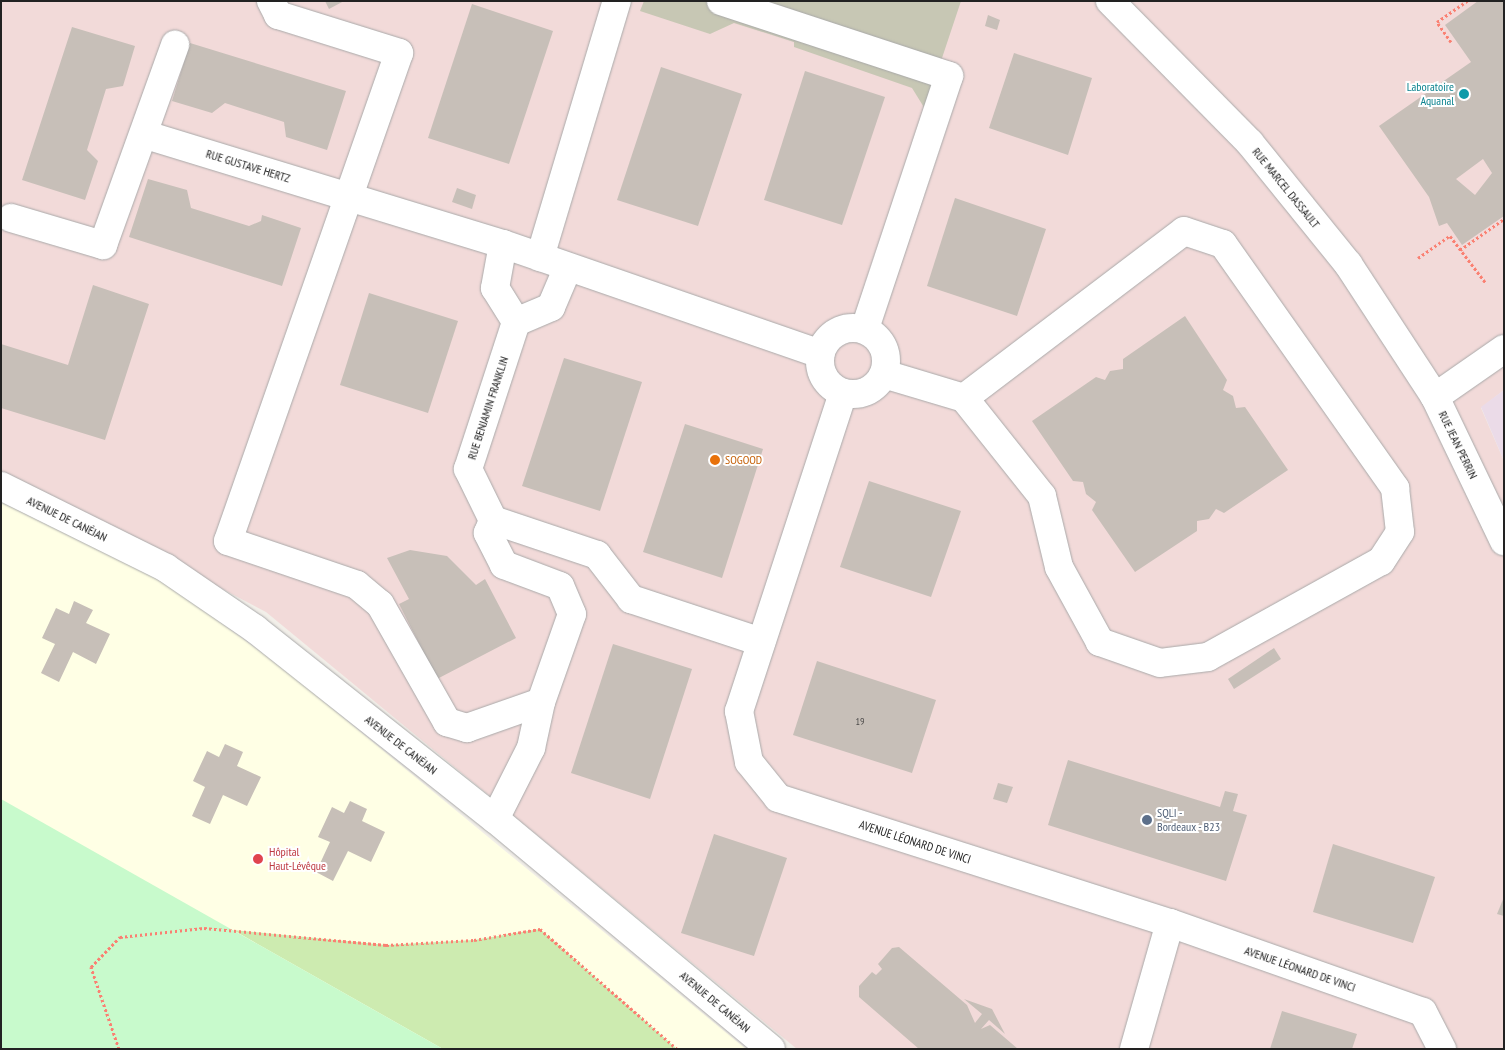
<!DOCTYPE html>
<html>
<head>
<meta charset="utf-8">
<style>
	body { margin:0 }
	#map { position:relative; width:1505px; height:1050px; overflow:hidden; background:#f2efe9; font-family:"PT Sans Narrow",sans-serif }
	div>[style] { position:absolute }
	.commercial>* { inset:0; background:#f2dad9 }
	.industrial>* { inset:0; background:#ebdbe8 }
	.education>* { inset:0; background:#ffffe5 }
	.construction>* { inset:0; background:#c7c7b4 }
	.grass>* { inset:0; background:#cdebb0 }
	.park>* { inset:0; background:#c8facc }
	.building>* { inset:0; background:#c7bfb8 }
	.path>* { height:3px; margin-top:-1.5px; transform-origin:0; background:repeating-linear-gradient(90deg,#fa8072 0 2.5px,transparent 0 5px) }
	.roads { filter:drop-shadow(0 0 1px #a9a9a9) drop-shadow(0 0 1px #a9a9a9) }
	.minor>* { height:28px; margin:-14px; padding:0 14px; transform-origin:14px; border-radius:14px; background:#fff }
	.minor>.ring { margin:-14px; padding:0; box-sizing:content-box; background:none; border:28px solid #fff; border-radius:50% }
	.dots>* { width:14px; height:14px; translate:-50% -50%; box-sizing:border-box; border:2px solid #fff; border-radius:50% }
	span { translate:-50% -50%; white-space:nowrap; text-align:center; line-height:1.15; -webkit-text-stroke:4px #fff; paint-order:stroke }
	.number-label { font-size:10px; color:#4b4948 }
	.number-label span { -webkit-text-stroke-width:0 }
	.culture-label { font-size:12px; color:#0d838f }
	.right { translate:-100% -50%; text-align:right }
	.street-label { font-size:12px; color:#222 }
	.food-label { font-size:12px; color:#c56008 }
	.left { translate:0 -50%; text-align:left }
	.service-label { font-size:12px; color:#4e5e75 }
	.health-label { font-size:12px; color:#be3a42 }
	.frame { position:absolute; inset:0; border:2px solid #222; pointer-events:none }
</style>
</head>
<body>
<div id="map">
	<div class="commercial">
		<div style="clip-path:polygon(1px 1px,1504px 1px,1504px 390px,1481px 408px,1504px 461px,1504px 1049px,797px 1049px,266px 612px,1px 472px)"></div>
	</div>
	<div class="industrial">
		<div style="clip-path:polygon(1504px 390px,1504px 461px,1481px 407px)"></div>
	</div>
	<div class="education">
		<div style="clip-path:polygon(1px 502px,165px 582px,284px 669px,746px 1049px,1px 1049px)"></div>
	</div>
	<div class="construction">
		<div style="clip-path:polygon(644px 1px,961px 1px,925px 109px,912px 88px,794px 47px,794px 42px,734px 23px,710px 34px,640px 11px)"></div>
	</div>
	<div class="grass">
		<div style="clip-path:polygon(540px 929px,677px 1049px,443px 1049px,233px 930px,386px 945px,474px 940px)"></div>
	</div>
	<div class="park">
		<div style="clip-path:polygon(1px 799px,443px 1049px,1px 1049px)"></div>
	</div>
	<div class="building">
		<div style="clip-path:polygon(325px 1px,344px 1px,329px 9px)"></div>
		<div style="clip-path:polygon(evenodd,1478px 1px,1504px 1px,1504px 216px,1462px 245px,1447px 223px,1439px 226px,1429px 197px,1379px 126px,1471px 62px,1445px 25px,1478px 1px,1483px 159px,1492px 173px,1475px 195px,1456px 179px,1483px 159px)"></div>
		<div style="clip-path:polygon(472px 4px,553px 31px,509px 164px,428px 138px)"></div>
		<div style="clip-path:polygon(988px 15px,1000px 20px,997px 30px,985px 26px)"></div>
		<div style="clip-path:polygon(72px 27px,135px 46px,123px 86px,106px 89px,87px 150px,98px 161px,85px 200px,22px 180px)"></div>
		<div style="clip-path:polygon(190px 43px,346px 91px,327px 150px,286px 137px,284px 122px,225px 103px,212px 113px,172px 101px)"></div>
		<div style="clip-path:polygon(1014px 53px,1092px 78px,1068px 155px,989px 128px)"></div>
		<div style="clip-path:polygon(661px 67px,742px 94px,698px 226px,617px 200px)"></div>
		<div style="clip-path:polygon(805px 71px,885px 97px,842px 225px,764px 200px)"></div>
		<div style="clip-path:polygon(148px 179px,187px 190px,191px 208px,249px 226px,261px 221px,262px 215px,301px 228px,282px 286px,129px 237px)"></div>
		<div style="clip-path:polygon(457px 188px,476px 195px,472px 209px,452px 202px)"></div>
		<div style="clip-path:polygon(955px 198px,1046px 229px,1017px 316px,927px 286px)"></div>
		<div style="clip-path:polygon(93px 285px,149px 304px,105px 440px,1px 408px,1px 344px,68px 365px)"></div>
		<div style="clip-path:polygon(369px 293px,458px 321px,428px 413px,340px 385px)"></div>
		<div style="clip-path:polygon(1185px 316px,1227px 380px,1223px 390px,1233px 396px,1236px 408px,1245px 407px,1288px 470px,1224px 513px,1216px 509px,1209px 519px,1197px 521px,1197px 531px,1135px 572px,1092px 510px,1096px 502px,1086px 494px,1083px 482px,1073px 481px,1032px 421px,1096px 377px,1105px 380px,1110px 371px,1123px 369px,1123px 359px)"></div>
		<div style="clip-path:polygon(564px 358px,642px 382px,600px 511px,522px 486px)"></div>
		<div style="clip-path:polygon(685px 424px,763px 449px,722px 578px,643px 552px)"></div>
		<div style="clip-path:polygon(869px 481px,961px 511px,931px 597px,840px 567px)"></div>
		<div style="clip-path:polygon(410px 550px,447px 556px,476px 585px,485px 579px,516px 638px,437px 679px,399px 604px,409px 599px,387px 558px)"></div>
		<div style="clip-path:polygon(74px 601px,93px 610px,86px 623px,110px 634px,96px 664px,73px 652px,59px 682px,41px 673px,55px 644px,42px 638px,56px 608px,69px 614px)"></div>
		<div style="clip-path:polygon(613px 644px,692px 669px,650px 799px,571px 773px)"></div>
		<div style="clip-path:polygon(1274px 648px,1281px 659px,1234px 689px,1228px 679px)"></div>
		<div style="clip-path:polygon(817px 661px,936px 700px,912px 773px,793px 735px)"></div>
		<div style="clip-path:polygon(225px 744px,243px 752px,237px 766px,261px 777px,247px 806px,223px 795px,210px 824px,192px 816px,205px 787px,193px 781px,207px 751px,219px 757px)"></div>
		<div style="clip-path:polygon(1068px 760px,1220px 807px,1225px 791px,1238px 794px,1233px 811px,1247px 815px,1226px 881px,1048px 825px)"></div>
		<div style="clip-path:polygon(998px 783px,1013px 787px,1007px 803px,993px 799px)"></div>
		<div style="clip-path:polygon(350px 801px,367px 809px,362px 821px,385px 832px,371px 862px,348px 851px,333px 881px,316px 872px,330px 842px,318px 837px,332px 807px,344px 813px)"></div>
		<div style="clip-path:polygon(714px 834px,787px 858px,754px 956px,681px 933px)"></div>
		<div style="clip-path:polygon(1333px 844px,1435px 877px,1413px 943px,1313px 912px)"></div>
		<div style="clip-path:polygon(1504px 897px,1504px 916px,1497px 914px)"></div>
		<div style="clip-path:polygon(899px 947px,967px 1005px,975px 1023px,982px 1014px,964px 999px,992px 1009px,1005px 1034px,989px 1020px,981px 1029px,990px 1025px,1018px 1049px,919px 1049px,859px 997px,859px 986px,872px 972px,876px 975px,882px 969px,878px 964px,892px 948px)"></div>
		<div style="clip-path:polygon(1282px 1011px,1357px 1034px,1352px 1049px,1270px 1049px)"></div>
	</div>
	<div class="path">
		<div style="left:1451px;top:42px;width:24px;rotate:-125deg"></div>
		<div style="left:1437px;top:22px;width:37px;rotate:-35deg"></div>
		<div style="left:1460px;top:250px;width:54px;rotate:-35.2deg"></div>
		<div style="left:1418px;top:258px;width:39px;rotate:-35deg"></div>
		<div style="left:1450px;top:236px;width:58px;rotate:52.7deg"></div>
		<div style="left:119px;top:1049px;width:87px;rotate:-108.9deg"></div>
		<div style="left:91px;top:967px;width:42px;rotate:-46deg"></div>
		<div style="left:120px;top:937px;width:84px;rotate:-6.1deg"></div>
		<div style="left:204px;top:928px;width:183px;rotate:5.3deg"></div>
		<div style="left:386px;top:945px;width:88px;rotate:-3.3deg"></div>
		<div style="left:474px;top:940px;width:67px;rotate:-9.5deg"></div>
		<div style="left:540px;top:929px;width:182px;rotate:41.2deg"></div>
	</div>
	<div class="roads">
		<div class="minor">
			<div style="left:271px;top:1px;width:16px;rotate:63deg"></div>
			<div style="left:278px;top:15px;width:127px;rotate:17.4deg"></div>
			<div style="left:399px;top:53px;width:517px;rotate:109.31deg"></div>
			<div style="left:228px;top:541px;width:136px;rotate:18.8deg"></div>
			<div style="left:357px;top:585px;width:30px;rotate:40deg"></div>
			<div style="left:380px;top:604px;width:136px;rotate:60.4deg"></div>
			<div style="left:447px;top:722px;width:21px;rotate:17deg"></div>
			<div style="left:467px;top:728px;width:78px;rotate:-19.4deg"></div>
			<div style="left:541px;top:702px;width:93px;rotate:-70.6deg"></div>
			<div style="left:572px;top:614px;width:30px;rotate:-113deg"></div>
			<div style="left:560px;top:586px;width:60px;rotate:-159.4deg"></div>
			<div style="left:504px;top:565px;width:36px;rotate:-117deg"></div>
			<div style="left:488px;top:533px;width:14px;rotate:-69deg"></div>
			<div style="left:493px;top:520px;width:110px;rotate:18.6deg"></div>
			<div style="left:597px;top:555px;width:56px;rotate:52.3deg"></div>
			<div style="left:631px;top:599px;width:137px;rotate:18.3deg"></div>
			<div style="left:721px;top:1px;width:240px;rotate:18.2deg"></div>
			<div style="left:949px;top:76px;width:267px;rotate:108.4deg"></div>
			<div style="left:1110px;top:1px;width:199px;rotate:45.4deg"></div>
			<div style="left:1250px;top:143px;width:156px;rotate:51deg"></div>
			<div style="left:1348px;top:264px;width:159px;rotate:56.8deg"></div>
			<div style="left:1435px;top:397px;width:160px;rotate:64.4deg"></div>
			<div style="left:146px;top:135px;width:373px;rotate:17deg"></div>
			<div style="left:503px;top:244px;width:336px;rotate:19.1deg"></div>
			<div style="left:11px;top:218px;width:96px;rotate:16.4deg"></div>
			<div style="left:103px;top:245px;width:213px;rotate:-70.2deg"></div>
			<div style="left:503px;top:244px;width:45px;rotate:100.3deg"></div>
			<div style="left:495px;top:288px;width:40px;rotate:58deg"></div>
			<div style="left:516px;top:322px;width:38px;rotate:-23deg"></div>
			<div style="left:551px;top:307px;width:43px;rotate:-67deg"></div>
			<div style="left:540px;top:257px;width:267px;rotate:-73.3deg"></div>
			<div class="ring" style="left:820px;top:328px;width:38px;height:38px"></div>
			<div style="left:884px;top:374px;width:84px;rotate:16.7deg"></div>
			<div style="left:964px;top:398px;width:276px;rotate:-37.2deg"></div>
			<div style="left:1184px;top:231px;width:41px;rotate:18.4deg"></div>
			<div style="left:1223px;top:244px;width:299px;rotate:54.8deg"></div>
			<div style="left:1395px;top:488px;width:44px;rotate:83.5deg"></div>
			<div style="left:1400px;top:532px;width:35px;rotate:123deg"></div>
			<div style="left:1381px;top:561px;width:198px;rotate:151deg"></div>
			<div style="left:1208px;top:657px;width:48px;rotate:172.9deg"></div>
			<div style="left:1160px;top:663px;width:64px;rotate:-160.7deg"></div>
			<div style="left:1100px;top:642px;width:85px;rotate:-118.7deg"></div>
			<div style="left:1059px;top:567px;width:73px;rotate:-103.5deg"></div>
			<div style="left:1042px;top:496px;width:125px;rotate:-128.5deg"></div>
			<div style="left:843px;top:393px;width:335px;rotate:108.1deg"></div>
			<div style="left:739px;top:711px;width:52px;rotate:78.9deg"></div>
			<div style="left:749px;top:762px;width:46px;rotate:51.1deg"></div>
			<div style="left:778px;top:798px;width:411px;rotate:17.7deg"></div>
			<div style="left:1170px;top:923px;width:268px;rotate:19.4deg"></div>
			<div style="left:1423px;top:1012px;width:42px;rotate:62.8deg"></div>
			<div style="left:1435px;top:397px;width:84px;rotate:-34.8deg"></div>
			<div style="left:1px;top:486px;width:184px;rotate:26.4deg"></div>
			<div style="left:166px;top:568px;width:108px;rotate:34.4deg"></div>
			<div style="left:255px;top:629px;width:306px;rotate:38.4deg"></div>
			<div style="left:495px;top:819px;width:359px;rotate:39.8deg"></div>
			<div style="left:493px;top:520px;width:57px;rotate:-116.1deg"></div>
			<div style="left:468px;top:469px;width:155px;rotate:-71.9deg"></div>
			<div style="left:495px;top:819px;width:80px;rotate:-63.1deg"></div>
			<div style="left:531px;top:748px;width:47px;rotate:-77.7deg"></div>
			<div style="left:1134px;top:1049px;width:131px;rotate:-74.1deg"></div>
		</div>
	</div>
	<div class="dots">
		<div style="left:1464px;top:94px;background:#0f9aa8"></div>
		<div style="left:715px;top:460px;background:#e8710a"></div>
		<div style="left:1147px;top:820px;background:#5c6f8a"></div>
		<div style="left:258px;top:859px;background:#e0444e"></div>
	</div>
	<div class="number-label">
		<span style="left:860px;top:722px">19</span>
	</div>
	<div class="culture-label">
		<span class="right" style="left:1454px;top:94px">Laboratoire<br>Aquanal</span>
	</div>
	<div class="street-label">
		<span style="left:248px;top:166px;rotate:17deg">RUE GUSTAVE HERTZ</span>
		<span style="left:1286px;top:188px;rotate:51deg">RUE MARCEL DASSAULT</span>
		<span style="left:488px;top:408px;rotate:-72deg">RUE BENJAMIN FRANKLIN</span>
		<span style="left:1458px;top:445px;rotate:64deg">RUE JEAN PERRIN</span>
		<span style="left:67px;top:519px;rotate:26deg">AVENUE DE CANÉJAN</span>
		<span style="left:401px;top:745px;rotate:38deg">AVENUE DE CANÉJAN</span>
		<span style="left:915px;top:842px;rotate:18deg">AVENUE LÉONARD DE VINCI</span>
		<span style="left:1300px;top:969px;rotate:19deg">AVENUE LÉONARD DE VINCI</span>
		<span style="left:715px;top:1002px;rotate:40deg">AVENUE DE CANÉJAN</span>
	</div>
	<div class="food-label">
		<span class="left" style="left:725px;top:460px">SOGOOD</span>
	</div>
	<div class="service-label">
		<span class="left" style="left:1157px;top:820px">SQLI -<br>Bordeaux - B23</span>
	</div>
	<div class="health-label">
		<span class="left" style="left:269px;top:859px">Hôpital<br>Haut-Lévêque</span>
	</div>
	<div class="frame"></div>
</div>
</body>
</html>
